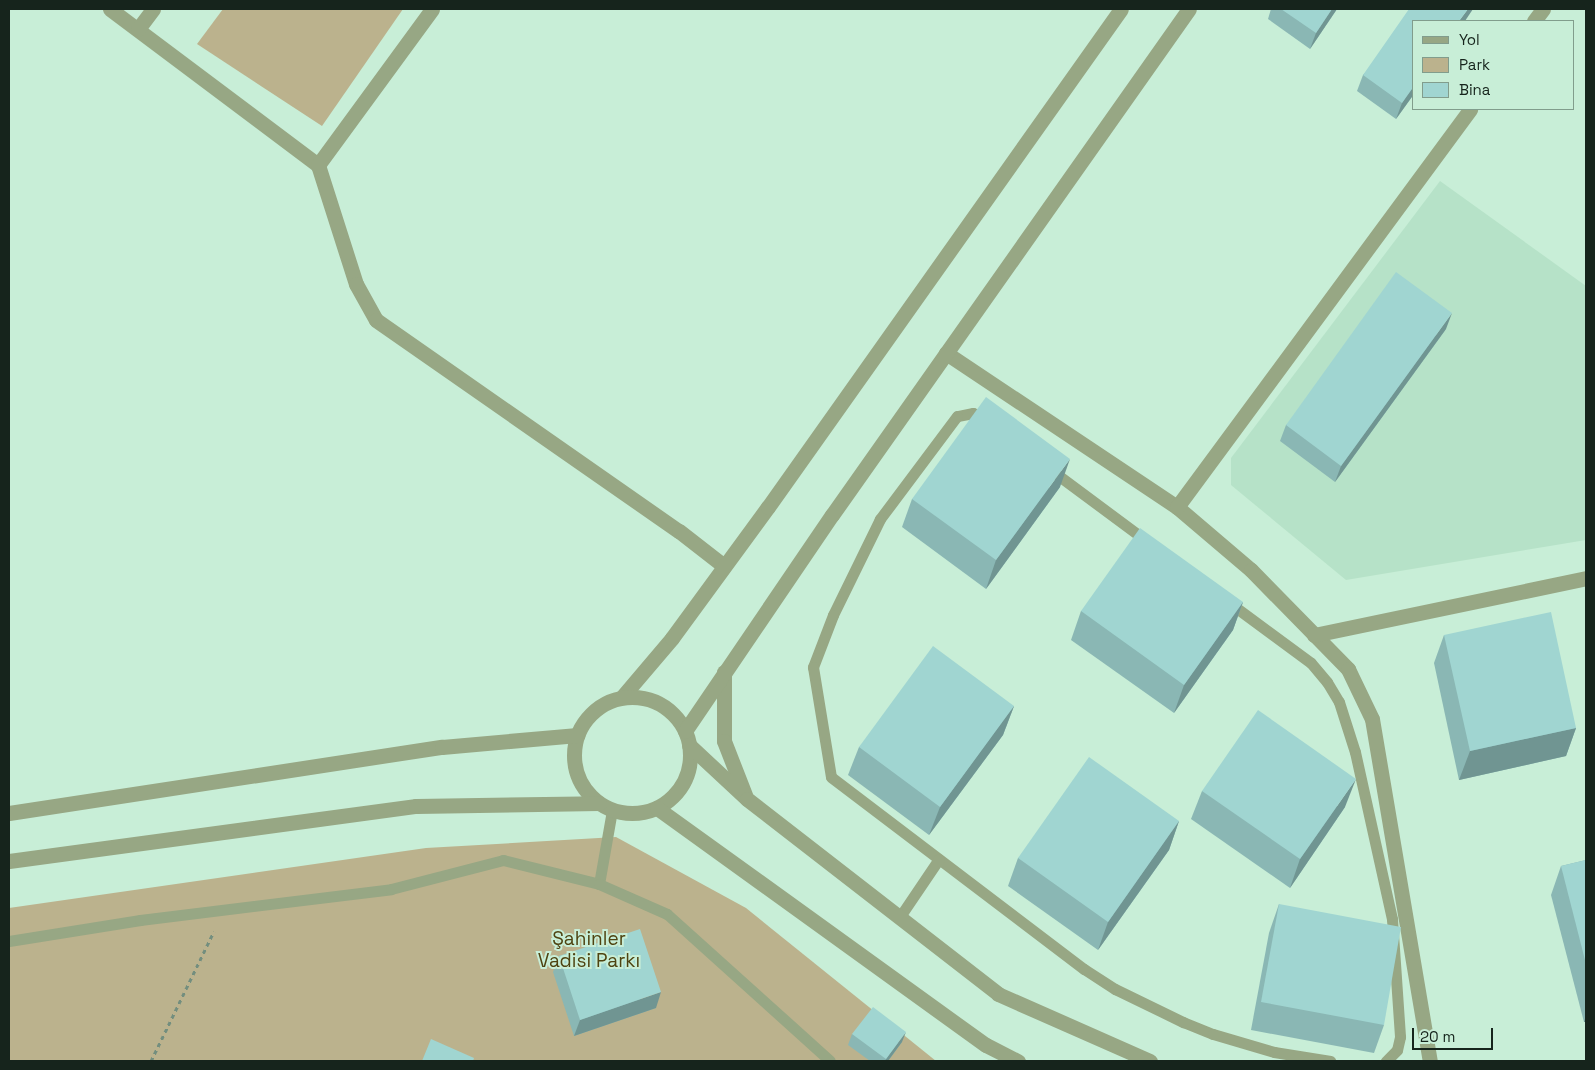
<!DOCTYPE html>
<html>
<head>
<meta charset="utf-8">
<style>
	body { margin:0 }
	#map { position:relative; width:1595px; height:1070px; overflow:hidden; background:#c8eed7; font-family:"Space Grotesk",sans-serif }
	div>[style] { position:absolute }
	.built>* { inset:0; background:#b6e2c8 }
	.green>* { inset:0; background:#bbb28d }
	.path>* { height:3px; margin-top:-1.5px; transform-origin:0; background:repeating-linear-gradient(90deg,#738e7e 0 4px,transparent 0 8px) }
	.service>* { height:11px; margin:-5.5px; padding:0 5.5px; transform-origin:5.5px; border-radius:5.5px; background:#97a784 }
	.minor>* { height:15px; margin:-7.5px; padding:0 7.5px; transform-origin:7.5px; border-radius:7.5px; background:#97a784 }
	.tertiary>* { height:15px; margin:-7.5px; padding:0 7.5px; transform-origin:7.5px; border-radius:7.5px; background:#97a784 }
	.tertiary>.ring { margin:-7.5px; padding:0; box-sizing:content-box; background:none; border:15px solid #97a784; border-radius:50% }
	.wall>* { inset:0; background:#8ab7b4 }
	.shaded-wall>* { inset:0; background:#709592 }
	.building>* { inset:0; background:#a0d5d1 }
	span { translate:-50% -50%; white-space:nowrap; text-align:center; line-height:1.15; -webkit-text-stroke:4px #c8eed7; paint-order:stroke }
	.park-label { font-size:19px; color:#4e4311 }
	.frame { position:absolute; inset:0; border:10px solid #16241c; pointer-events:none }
	.legend { position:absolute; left:1412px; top:20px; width:162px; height:90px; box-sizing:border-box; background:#c8eed7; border:1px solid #819d8c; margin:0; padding:6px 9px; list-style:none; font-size:15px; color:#16241c }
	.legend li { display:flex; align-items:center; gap:10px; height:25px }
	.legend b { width:25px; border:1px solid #819d8c }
	.scale { position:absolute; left:1412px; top:1028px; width:81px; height:22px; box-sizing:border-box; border:2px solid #16241c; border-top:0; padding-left:6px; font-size:15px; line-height:18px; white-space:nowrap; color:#16241c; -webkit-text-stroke:4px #c8eed7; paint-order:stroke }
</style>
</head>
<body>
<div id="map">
	<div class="built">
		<div style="clip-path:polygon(1440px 181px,1586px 286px,1586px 540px,1346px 580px,1231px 485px,1231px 458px)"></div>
	</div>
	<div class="green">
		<div style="clip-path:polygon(223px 9px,403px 9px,322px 126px,197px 44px)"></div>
		<div style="clip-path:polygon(616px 837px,746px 908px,936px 1061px,9px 1061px,9px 908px,426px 848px)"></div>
	</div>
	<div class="path">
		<div style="left:151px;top:1061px;width:144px;rotate:-64.1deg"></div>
	</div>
	<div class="service">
		<div style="left:985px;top:422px;width:15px;rotate:-143deg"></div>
		<div style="left:973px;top:413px;width:16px;rotate:169deg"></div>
		<div style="left:957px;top:416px;width:129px;rotate:126.8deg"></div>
		<div style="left:880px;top:519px;width:107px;rotate:116.1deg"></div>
		<div style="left:833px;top:615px;width:56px;rotate:111deg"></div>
		<div style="left:813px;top:667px;width:111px;rotate:80.7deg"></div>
		<div style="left:831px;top:777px;width:318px;rotate:37.2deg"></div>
		<div style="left:1084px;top:969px;width:37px;rotate:33deg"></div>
		<div style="left:1115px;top:989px;width:76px;rotate:25.9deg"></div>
		<div style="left:1183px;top:1022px;width:32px;rotate:22deg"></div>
		<div style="left:1213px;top:1034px;width:64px;rotate:16.4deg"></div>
		<div style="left:1274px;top:1052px;width:57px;rotate:9.1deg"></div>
		<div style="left:1051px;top:470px;width:121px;rotate:36.6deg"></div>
		<div style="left:1227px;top:601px;width:104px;rotate:36.4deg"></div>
		<div style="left:1311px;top:663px;width:25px;rotate:50deg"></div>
		<div style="left:1327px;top:682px;width:23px;rotate:59deg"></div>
		<div style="left:1339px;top:702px;width:52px;rotate:72.3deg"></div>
		<div style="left:1355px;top:752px;width:171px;rotate:77.5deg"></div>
		<div style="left:1392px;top:919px;width:118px;rotate:86.1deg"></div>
		<div style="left:1400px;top:1037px;width:13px;rotate:103deg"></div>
		<div style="left:1397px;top:1050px;width:16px;rotate:135deg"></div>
		<div style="left:599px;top:884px;width:75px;rotate:-80deg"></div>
		<div style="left:899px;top:918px;width:71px;rotate:-55.9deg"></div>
		<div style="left:9px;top:941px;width:133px;rotate:-9.1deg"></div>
		<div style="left:140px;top:920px;width:253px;rotate:-7deg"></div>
		<div style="left:391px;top:889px;width:116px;rotate:-14.5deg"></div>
		<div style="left:503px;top:860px;width:99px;rotate:14deg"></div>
		<div style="left:599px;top:884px;width:74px;rotate:23.8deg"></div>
		<div style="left:667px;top:914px;width:219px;rotate:42deg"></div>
	</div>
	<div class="minor">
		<div style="left:110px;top:9px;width:260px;rotate:36.9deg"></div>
		<div style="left:318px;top:165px;width:125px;rotate:72.3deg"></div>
		<div style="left:356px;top:284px;width:41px;rotate:60.9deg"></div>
		<div style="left:376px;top:320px;width:369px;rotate:34.9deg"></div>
		<div style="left:679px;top:531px;width:57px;rotate:37.9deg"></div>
		<div style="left:1534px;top:21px;width:15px;rotate:-53deg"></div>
		<div style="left:138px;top:29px;width:25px;rotate:-53deg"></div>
		<div style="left:318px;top:165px;width:193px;rotate:-53.8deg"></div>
		<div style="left:946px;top:353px;width:278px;rotate:33.7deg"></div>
		<div style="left:1177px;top:507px;width:97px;rotate:40.4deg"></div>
		<div style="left:1251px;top:570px;width:139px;rotate:45.6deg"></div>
		<div style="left:1348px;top:669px;width:55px;rotate:64.4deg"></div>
		<div style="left:1372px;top:719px;width:347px;rotate:80.4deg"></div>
		<div style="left:1177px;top:507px;width:494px;rotate:-53.6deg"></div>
		<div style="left:1314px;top:635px;width:278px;rotate:-11.8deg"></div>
	</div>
	<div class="tertiary">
		<div style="left:724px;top:672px;width:69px;rotate:90deg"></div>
		<div style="left:724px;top:741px;width:58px;rotate:68.7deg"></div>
		<div style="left:622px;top:697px;width:77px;rotate:-49.7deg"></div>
		<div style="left:672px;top:638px;width:162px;rotate:-53.8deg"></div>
		<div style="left:768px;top:507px;width:610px;rotate:-54.67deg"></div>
		<div class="ring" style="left:574px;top:697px;width:101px;height:101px"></div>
		<div style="left:685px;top:731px;width:261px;rotate:-55.8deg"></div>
		<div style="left:832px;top:515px;width:619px;rotate:-54.8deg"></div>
		<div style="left:689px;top:745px;width:79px;rotate:43deg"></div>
		<div style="left:747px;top:799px;width:318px;rotate:37.8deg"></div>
		<div style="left:998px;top:994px;width:166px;rotate:23.8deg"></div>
		<div style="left:657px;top:808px;width:405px;rotate:35.8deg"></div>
		<div style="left:986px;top:1045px;width:36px;rotate:27deg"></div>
		<div style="left:9px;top:813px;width:438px;rotate:-8.7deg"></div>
		<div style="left:442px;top:747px;width:136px;rotate:-5.1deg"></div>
		<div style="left:9px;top:861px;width:411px;rotate:-7.7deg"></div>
		<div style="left:416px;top:806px;width:183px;rotate:-0.9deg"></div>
	</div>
	<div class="wall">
		<div style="clip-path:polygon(1271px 9px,1337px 9px,1310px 49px,1268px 19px)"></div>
		<div style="clip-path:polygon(1414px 21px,1414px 94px,1396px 119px,1357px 91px,1363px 75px)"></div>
		<div style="clip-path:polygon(1446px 329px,1335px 482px,1280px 441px,1286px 425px)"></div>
		<div style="clip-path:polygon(1060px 487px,986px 589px,902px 527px,912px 499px)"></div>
		<div style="clip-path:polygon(1243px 602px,1233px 630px,1174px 713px,1071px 640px,1081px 611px)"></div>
		<div style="clip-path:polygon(1444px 635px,1576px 728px,1566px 756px,1459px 780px,1434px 663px)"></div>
		<div style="clip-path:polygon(1014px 706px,1003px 735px,929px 835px,848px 775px,859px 747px)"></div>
		<div style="clip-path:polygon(1202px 791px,1345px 807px,1290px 888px,1191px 819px)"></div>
		<div style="clip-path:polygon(1179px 821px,1169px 850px,1098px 950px,1008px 886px,1018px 858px)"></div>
		<div style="clip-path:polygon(1586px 860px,1586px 1022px,1584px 1022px,1551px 895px,1561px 866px)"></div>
		<div style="clip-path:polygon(1279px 904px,1384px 1025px,1374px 1053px,1251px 1030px,1269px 933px)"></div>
		<div style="clip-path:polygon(559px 956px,656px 1008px,574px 1036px,553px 972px)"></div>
		<div style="clip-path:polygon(852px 1034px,902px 1042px,888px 1061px,870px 1061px,848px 1045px)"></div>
	</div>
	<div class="shaded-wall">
		<div style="clip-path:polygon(1332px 9px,1337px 9px,1310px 49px,1316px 33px)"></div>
		<div style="clip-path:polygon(1468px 9px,1473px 9px,1465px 21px,1459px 21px)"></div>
		<div style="clip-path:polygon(1414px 86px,1414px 94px,1396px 119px,1402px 103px)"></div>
		<div style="clip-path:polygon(1452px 313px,1446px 329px,1335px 482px,1341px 466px)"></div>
		<div style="clip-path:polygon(1070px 459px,1060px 487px,986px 589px,996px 560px)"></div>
		<div style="clip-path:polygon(1243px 602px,1233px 630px,1174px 713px,1184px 685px)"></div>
		<div style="clip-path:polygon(1014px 706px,1003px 735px,929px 835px,940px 807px)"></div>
		<div style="clip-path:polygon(1576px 728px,1566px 756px,1459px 780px,1470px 751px)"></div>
		<div style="clip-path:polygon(1356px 779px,1345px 807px,1290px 888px,1300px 859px)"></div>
		<div style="clip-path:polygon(1179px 821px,1169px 850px,1098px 950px,1108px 922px)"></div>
		<div style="clip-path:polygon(661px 992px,656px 1008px,574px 1036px,580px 1020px)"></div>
		<div style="clip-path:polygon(1586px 1015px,1586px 1022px,1584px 1022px)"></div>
		<div style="clip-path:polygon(906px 1032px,902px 1042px,888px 1061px,885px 1061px,886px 1059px)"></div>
	</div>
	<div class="building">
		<div style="clip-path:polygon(1281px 9px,1332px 9px,1316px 33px)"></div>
		<div style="clip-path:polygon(1409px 9px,1468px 9px,1459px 21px,1414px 21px,1414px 86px,1402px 103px,1363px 75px)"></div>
		<div style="clip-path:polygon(1396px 272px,1452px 313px,1341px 466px,1286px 425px)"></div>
		<div style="clip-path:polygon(986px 397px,1070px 459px,996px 560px,912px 499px)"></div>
		<div style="clip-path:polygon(1140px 528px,1243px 602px,1184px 685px,1081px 611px)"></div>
		<div style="clip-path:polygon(1551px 612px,1576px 728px,1470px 751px,1444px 635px)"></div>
		<div style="clip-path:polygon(933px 646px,1014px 706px,940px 807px,859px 747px)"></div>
		<div style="clip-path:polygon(1258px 710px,1356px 779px,1300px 859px,1202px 791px)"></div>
		<div style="clip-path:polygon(1089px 757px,1179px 821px,1108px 922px,1018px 858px)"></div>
		<div style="clip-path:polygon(1586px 860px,1586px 964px,1561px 866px)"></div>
		<div style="clip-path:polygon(1279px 904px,1401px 927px,1384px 1025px,1261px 1002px)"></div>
		<div style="clip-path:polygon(640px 929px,661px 992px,580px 1020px,559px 956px)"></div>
		<div style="clip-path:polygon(873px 1007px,906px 1032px,886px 1059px,852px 1034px)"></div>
		<div style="clip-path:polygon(431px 1039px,474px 1058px,473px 1061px,422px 1061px)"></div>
	</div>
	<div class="park-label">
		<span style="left:589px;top:950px">Şahinler<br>Vadisi Parkı</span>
	</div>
	<div class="frame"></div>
	<ul class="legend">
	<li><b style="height:6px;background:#97a784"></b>Yol</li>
	<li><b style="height:14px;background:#bbb28d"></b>Park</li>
	<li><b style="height:14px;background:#a0d5d1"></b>Bina</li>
	</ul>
	<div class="scale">20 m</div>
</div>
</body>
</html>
